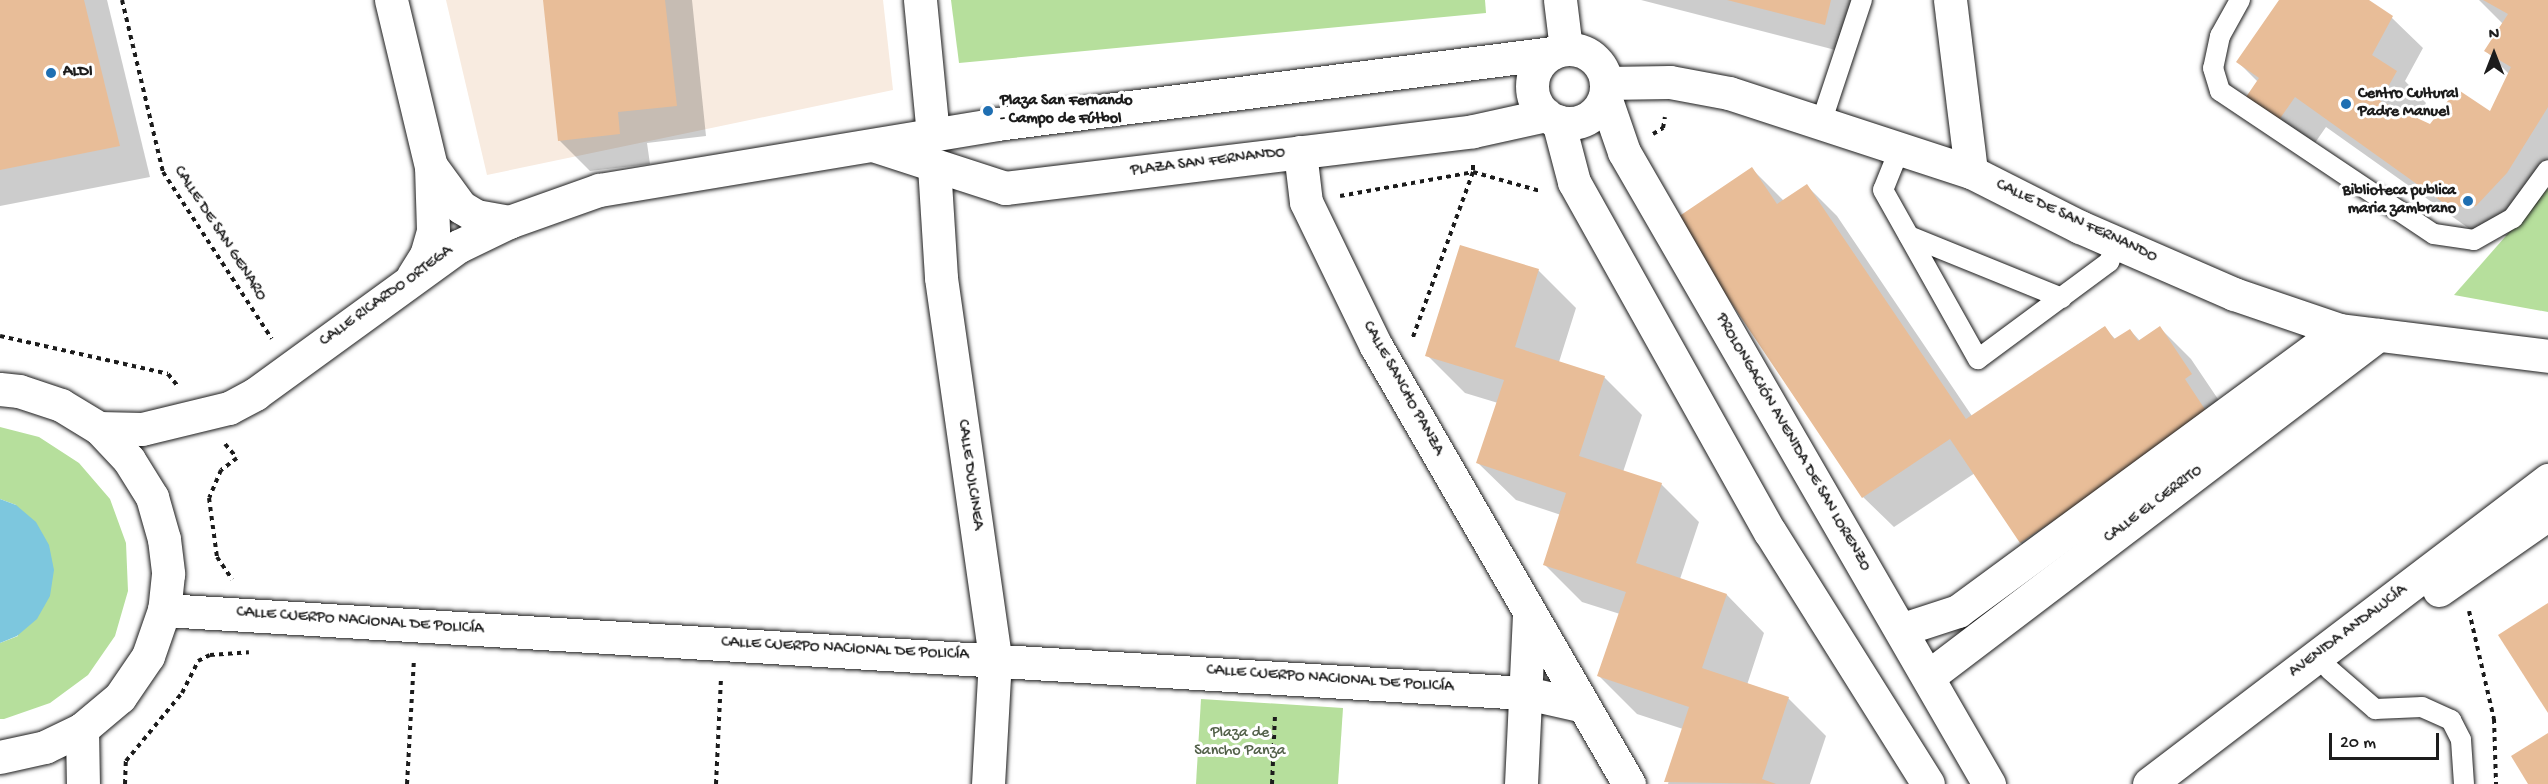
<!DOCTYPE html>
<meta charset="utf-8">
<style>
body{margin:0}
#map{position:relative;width:2548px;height:784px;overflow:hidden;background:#fff;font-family:"Gochi Hand",sans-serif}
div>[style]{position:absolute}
.built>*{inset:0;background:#f8ebe0}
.green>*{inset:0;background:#b6df9c}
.water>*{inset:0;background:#7dc7de}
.shadow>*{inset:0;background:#0003}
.building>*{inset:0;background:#e8bd98}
.path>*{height:4px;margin-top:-2px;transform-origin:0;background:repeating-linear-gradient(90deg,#1c1c1c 0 4.5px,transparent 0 9px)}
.roads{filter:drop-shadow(0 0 2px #1c1c1c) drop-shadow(0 0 2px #1c1c1c)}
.lane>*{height:20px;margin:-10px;padding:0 10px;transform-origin:10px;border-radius:10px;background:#fff}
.street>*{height:33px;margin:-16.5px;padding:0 16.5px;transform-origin:16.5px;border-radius:16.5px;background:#fff}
.secondary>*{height:33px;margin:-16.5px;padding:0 16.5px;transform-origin:16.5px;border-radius:16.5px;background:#fff}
.secondary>.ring{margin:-16.5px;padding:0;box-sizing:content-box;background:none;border:33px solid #fff;border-radius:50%}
.dots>*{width:16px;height:16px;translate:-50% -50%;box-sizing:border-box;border:3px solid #fff;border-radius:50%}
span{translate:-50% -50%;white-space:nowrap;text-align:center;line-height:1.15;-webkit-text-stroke:6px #fff;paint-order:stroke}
.poi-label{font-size:16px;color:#1c1c1c;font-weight:700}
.left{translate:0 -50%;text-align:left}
.right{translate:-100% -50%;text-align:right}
.street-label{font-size:16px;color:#1c1c1c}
.park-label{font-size:16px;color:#526049}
.north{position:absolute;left:2464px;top:24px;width:60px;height:60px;-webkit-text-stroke:4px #fff;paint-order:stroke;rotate:0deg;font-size:16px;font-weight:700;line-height:24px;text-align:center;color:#1c1c1c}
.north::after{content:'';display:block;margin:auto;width:21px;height:27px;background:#1c1c1c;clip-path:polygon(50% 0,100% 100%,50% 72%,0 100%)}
.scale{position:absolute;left:2329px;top:733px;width:110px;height:27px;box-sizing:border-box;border:3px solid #1c1c1c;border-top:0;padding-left:8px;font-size:18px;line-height:21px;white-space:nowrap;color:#1c1c1c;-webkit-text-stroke:4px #fff;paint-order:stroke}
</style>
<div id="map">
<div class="built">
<i style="clip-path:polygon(446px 0,883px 0,893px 90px,487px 175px)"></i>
</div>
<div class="green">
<i style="clip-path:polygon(951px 0,1485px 0,1486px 13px,959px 63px)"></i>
<i style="clip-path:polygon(2548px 188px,2548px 312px,2454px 295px)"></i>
<i style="clip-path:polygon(0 427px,39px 437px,79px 463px,110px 499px,126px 543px,128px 591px,115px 636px,88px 675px,50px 703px,4px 719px,0 719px,0 643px,18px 636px,16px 505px,0 499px)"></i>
<i style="clip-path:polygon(1201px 699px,1343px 708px,1338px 784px,1196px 784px)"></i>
</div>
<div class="water">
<i style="clip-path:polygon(0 499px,16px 505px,36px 522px,49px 545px,54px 570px,50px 596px,37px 619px,17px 636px,0 643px)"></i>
</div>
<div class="shadow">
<i style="clip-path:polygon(0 0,107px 0,150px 177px,0 206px)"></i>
<i style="clip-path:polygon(544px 0,692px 0,706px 136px,647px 143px,650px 164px,590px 171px,559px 140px)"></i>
<i style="clip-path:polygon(1641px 0,1868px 0,1855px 55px)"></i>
<i style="clip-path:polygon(2281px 0,2367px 0,2392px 18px,2423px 48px,2405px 81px,2426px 103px,2417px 120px,2430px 126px,2490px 113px,2509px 74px,2486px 51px,2503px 24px,2479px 0,2548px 0,2548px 186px,2537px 204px,2507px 236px,2481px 237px,2326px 127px,2310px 150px,2278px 127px,2258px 82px,2238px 62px)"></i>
<i style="clip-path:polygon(1752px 169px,1784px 201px,1807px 186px,1837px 216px,1972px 416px,2104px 327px,2116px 340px,2130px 330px,2140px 341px,2160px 328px,2191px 359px,2222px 405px,2052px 573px,2021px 543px,1975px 473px,1894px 527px,1863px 497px)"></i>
<i style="clip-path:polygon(1538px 270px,1576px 308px,1559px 362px,1604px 377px,1642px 415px,1623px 472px,1661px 484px,1699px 522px,1680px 579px,1727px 595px,1764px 633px,1747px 685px,1788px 698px,1826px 736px,1810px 784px,1668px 784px,1683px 729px,1637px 714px,1599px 676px,1620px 614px,1582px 602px,1544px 564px,1561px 515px,1516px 500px,1478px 463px,1498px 403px,1465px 393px,1427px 355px)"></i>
</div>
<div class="building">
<i style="clip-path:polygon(0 0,84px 0,120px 146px,0 170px)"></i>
<i style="clip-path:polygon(543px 0,665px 0,677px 106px,618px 112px,620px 134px,558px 141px)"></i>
<i style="clip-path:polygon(1727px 0,1831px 0,1825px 25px)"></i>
<i style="clip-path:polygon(2279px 0,2369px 0,2393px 16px,2372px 55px,2397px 71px,2380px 101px,2430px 124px,2457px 89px,2490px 111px,2511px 67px,2484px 51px,2508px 14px,2483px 0,2548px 0,2548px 107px,2507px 173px,2476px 206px,2449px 207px,2295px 97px,2279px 120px,2246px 97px,2259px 78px,2236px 62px)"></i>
<i style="clip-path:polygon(1752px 167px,1777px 204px,1807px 184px,1966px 419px,2105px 326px,2114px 339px,2130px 329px,2138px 341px,2160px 326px,2192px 374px,2185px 379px,2210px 417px,2020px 543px,1950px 439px,1862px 498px,1675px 219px)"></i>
<i style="clip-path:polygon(1460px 245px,1539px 269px,1515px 347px,1605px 376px,1579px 456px,1662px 483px,1636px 563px,1727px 594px,1702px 668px,1789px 697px,1762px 779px,1776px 784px,1664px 782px,1689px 707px,1597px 676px,1626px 592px,1543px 565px,1566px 493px,1476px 463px,1504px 380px,1425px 356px)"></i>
<i style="clip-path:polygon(2548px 603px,2548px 713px,2498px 635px)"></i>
<i style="clip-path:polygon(2548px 733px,2548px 784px,2528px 784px,2511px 756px)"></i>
</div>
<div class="path">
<i style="left:122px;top:0;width:177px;rotate:76.6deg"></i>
<i style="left:163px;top:172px;width:199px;rotate:56.9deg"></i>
<i style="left:1653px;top:134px;width:12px;rotate:-31deg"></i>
<i style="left:1663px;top:128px;width:11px;rotate:-80deg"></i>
<i style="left:1473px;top:165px;width:7px;rotate:90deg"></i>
<i style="left:1473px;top:172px;width:70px;rotate:15.8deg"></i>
<i style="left:1340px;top:196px;width:135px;rotate:-10.2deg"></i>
<i style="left:1473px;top:172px;width:179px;rotate:110deg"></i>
<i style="left:0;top:336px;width:172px;rotate:12.7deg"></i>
<i style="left:168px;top:374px;width:14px;rotate:51deg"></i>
<i style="left:225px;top:444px;width:18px;rotate:49deg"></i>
<i style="left:237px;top:458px;width:20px;rotate:143deg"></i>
<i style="left:221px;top:470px;width:30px;rotate:113deg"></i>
<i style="left:209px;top:498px;width:60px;rotate:82.3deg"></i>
<i style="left:217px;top:557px;width:27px;rotate:56deg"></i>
<i style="left:2469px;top:611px;width:111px;rotate:77deg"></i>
<i style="left:2494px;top:719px;width:65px;rotate:88.2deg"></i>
<i style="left:125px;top:784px;width:23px;rotate:-88deg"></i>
<i style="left:126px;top:761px;width:88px;rotate:-50.5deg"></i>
<i style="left:182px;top:693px;width:36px;rotate:-63deg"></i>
<i style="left:198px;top:661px;width:13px;rotate:-27deg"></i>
<i style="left:210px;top:655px;width:39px;rotate:-4deg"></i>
<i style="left:407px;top:784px;width:125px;rotate:-86.8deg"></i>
<i style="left:716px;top:784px;width:107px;rotate:-87.3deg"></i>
<i style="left:1272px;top:784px;width:70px;rotate:-87.5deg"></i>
</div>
<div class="roads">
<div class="lane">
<i style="left:2240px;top:0;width:41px;rotate:119.1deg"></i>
<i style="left:2220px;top:36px;width:33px;rotate:102deg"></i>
<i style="left:2213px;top:68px;width:24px;rotate:73deg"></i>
<i style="left:2220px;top:91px;width:257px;rotate:33.8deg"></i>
<i style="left:2434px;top:234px;width:40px;rotate:8.5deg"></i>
<i style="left:2474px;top:240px;width:45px;rotate:-29.4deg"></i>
<i style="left:2513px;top:218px;width:59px;rotate:-53.9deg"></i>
<i style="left:1821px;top:123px;width:130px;rotate:-71.6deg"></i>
<i style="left:1900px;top:148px;width:45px;rotate:112deg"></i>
<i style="left:1883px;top:190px;width:194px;rotate:60.7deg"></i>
<i style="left:1978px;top:359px;width:163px;rotate:-36.5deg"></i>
<i style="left:2109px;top:262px;width:21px;rotate:-67deg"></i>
<i style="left:1909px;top:236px;width:165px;rotate:22.1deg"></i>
<i style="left:2330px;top:670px;width:60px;rotate:40.9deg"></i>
<i style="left:2375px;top:709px;width:47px;rotate:-2.4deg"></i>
<i style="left:2422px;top:707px;width:32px;rotate:24deg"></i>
<i style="left:2451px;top:720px;width:22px;rotate:63deg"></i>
<i style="left:2461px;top:740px;width:44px;rotate:86.1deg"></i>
</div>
<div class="street">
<i style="left:920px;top:0;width:135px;rotate:84.5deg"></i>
<i style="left:1950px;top:0;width:173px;rotate:83deg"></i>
<i style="left:1300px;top:152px;width:50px;rotate:83.2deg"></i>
<i style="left:1306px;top:202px;width:160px;rotate:64.1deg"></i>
<i style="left:1376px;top:346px;width:506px;rotate:59.99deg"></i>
<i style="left:934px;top:166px;width:112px;rotate:86.4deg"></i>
<i style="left:941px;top:278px;width:385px;rotate:81.9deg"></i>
<i style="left:995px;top:659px;width:125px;rotate:93.2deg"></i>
<i style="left:164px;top:610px;width:1365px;rotate:3.49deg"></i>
<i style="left:1526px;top:693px;width:59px;rotate:12.6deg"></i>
<i style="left:1903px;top:629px;width:58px;rotate:-18.1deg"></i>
<i style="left:1958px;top:611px;width:474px;rotate:-36.3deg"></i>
<i style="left:1929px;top:676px;width:564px;rotate:-37.22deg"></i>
<i style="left:1521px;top:784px;width:167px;rotate:-87.3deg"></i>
</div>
<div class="secondary">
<i style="left:391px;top:0;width:171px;rotate:76.5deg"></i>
<i style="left:431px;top:166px;width:65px;rotate:88.2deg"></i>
<i style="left:433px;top:231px;width:25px;rotate:106deg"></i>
<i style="left:426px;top:255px;width:25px;rotate:122deg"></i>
<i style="left:1560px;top:0;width:49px;rotate:83deg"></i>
<i class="ring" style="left:1532px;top:49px;width:41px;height:41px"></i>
<i style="left:1606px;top:83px;width:64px;rotate:-0.9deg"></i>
<i style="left:1670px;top:82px;width:60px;rotate:10.6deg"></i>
<i style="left:1729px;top:93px;width:255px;rotate:18.1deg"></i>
<i style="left:1971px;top:172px;width:122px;rotate:26.8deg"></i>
<i style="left:2080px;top:227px;width:168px;rotate:23.5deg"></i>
<i style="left:2234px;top:294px;width:112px;rotate:18.8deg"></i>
<i style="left:2340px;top:330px;width:210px;rotate:7.1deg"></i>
<i style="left:1605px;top:97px;width:58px;rotate:70.9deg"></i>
<i style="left:1624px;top:152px;width:730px;rotate:59.99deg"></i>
<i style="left:1558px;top:121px;width:63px;rotate:75.3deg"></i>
<i style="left:1574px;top:182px;width:401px;rotate:60.8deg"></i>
<i style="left:1770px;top:532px;width:297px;rotate:57.9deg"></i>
<i style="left:876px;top:146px;width:136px;rotate:18deg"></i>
<i style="left:1005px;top:188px;width:471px;rotate:-6.9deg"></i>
<i style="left:1473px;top:131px;width:75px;rotate:-12.4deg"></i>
<i style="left:431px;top:166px;width:51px;rotate:53.8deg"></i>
<i style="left:461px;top:207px;width:17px;rotate:31deg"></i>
<i style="left:476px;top:216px;width:34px;rotate:10deg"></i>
<i style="left:0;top:389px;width:19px;rotate:6deg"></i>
<i style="left:19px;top:391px;width:44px;rotate:18.4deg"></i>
<i style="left:61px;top:405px;width:44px;rotate:31.2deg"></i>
<i style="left:99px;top:428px;width:44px;rotate:46.8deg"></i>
<i style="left:129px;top:460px;width:44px;rotate:58.1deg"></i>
<i style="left:152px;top:497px;width:44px;rotate:74.1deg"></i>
<i style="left:164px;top:539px;width:35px;rotate:83deg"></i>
<i style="left:168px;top:574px;width:36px;rotate:96deg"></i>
<i style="left:164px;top:610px;width:49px;rotate:109.2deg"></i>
<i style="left:148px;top:656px;width:50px;rotate:124.3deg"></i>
<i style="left:120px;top:697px;width:50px;rotate:139.9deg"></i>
<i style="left:82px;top:729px;width:41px;rotate:154.1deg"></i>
<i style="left:45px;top:747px;width:46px;rotate:167.5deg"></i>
<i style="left:99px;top:428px;width:43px;rotate:1.3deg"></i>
<i style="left:142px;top:429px;width:89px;rotate:-13.6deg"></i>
<i style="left:229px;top:408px;width:30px;rotate:-28deg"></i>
<i style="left:255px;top:394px;width:252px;rotate:-36deg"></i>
<i style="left:459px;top:246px;width:55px;rotate:-25.6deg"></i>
<i style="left:509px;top:222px;width:96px;rotate:-19.6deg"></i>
<i style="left:599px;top:190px;width:403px;rotate:-9.4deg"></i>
<i style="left:997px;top:124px;width:560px;rotate:-7.29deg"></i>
<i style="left:2439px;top:590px;width:133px;rotate:-34.9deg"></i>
<i style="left:82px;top:729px;width:55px;rotate:89deg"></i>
<i style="left:2149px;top:784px;width:502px;rotate:-37.3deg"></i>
</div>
</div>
<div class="dots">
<i style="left:51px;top:73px;background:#1f6fb2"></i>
<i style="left:2346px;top:104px;background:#1f6fb2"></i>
<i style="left:988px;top:111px;background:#1f6fb2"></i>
<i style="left:2468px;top:201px;background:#1f6fb2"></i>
</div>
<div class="poi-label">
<span class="left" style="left:63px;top:73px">ALDI</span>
<span class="left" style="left:2358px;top:104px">Centro Cultural<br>Padre Manuel</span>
<span class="left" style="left:1000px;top:111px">Plaza San Fernando<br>- Campo de Fútbol</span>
<span class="right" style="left:2456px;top:201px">Biblioteca publica<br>maria zambrano</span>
</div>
<div class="street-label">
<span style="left:1208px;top:163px;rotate:-7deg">PLAZA SAN FERNANDO</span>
<span style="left:2076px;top:222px;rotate:25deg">CALLE DE SAN FERNANDO</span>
<span style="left:219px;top:234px;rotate:57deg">CALLE DE SAN GENARO</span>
<span style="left:387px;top:297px;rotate:-36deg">CALLE RICARDO ORTEGA</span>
<span style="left:1402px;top:389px;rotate:61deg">CALLE SANCHO PANZA</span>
<span style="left:1792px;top:443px;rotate:60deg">PROLONGACIÓN AVENIDA DE SAN LORENZO</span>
<span style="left:969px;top:475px;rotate:82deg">CALLE DULCINEA</span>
<span style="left:2154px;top:505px;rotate:-37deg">CALLE EL CERRITO</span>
<span style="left:360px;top:622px;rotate:4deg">CALLE CUERPO NACIONAL DE POLICÍA</span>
<span style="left:2349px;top:632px;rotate:-37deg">AVENIDA ANDALUCÍA</span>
<span style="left:845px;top:650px;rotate:3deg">CALLE CUERPO NACIONAL DE POLICÍA</span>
<span style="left:1330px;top:680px;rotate:4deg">CALLE CUERPO NACIONAL DE POLICÍA</span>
</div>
<div class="park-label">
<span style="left:1240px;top:743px">Plaza de<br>Sancho Panza</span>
</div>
<div class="north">N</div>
<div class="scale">20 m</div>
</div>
